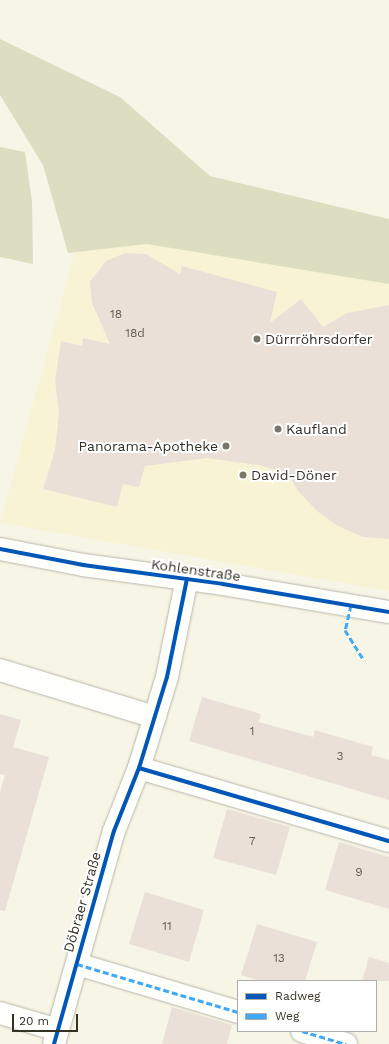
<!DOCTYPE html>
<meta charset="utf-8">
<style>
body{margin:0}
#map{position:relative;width:389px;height:1044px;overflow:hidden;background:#f7f5e6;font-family:"Work Sans",sans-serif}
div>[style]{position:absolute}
.built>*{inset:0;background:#f9f3d5}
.green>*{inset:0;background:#dddec1}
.building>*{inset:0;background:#eae0d8}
.roads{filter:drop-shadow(0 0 1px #b8b6aa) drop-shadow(0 0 1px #b8b6aa)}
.minor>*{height:22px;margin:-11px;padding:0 11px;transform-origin:11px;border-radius:11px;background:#fefefb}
.quiet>*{height:3px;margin-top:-1.5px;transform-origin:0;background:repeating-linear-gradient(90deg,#3fa9f5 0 6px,transparent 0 9px)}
.cycleway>*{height:4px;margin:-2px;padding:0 2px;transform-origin:2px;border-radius:2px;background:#0057b8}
.dots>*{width:11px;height:11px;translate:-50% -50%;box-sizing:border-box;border:2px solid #fff;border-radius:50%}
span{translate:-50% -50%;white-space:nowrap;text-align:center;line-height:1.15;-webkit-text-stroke:4px #fff;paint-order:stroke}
.number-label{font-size:12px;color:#625e53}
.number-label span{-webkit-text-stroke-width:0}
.poi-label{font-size:14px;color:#343225}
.left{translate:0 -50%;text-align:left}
.right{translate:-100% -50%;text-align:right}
.street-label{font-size:14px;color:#343225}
.legend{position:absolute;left:237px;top:980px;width:140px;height:52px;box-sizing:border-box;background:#fff;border:1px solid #aeada8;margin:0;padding:5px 7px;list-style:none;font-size:12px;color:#343225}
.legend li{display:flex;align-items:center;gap:8px;height:20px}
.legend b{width:20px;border:1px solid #aeada8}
.scale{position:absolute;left:12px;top:1014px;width:66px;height:18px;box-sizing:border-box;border:2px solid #343225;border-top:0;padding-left:5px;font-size:12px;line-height:14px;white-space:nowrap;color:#343225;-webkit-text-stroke:3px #fff;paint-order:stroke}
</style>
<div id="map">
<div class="built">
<i style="clip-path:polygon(83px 222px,389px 267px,389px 591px,0 523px)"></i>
</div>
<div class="green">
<i style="clip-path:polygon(0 39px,120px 97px,210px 176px,389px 219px,389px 284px,147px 244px,68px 253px,43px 165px,0 95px)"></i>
<i style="clip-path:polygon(0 147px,25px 152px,32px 201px,33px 264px,0 257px)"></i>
</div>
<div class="building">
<i style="clip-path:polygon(125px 253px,146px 254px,180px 274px,182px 266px,277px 292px,270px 323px,301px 299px,323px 327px,347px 313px,389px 305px,389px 539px,363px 537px,338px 526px,317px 511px,298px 491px,288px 473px,258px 465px,207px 458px,145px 466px,139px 487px,123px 484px,117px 507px,43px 489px,55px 450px,59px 414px,55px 380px,61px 341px,82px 346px,83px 338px,110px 344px,92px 303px,90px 282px,106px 261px)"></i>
<i style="clip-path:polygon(202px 697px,261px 714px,259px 722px,313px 737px,315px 730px,373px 747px,371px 755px,389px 760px,389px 800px,189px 741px)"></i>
<i style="clip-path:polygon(0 714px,21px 720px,13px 747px,49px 757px,5px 911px,0 910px,0 792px,6px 771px,5px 775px,0 774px)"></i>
<i style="clip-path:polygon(227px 809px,290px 827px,276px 875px,213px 858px)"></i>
<i style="clip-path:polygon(339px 842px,389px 857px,389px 909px,325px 890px)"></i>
<i style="clip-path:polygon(145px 892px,204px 910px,189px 962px,129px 944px)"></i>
<i style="clip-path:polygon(257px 924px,317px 942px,305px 981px,260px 981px,241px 975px)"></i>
<i style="clip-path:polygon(369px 957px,389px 963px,389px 981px,362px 981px)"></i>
<i style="clip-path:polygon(172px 1007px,232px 1025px,227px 1044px,162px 1044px)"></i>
</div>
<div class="roads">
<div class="minor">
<i style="left:0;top:549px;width:85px;rotate:10.9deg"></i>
<i style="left:83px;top:565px;width:141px;rotate:7.7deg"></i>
<i style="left:223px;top:584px;width:168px;rotate:9.6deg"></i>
<i style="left:0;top:670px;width:162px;rotate:16.9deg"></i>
<i style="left:139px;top:768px;width:260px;rotate:16.3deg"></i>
<i style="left:77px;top:964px;width:168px;rotate:16.6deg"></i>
<i style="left:0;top:1013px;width:60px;rotate:16.3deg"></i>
<i style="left:302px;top:1031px;width:46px;rotate:16.5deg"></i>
<i style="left:54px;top:1044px;width:221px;rotate:-74.3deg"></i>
<i style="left:114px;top:831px;width:68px;rotate:-68.4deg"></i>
<i style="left:139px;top:768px;width:95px;rotate:-72.9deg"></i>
<i style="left:167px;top:677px;width:100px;rotate:-78.5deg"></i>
</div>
</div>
<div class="quiet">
<i style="left:351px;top:605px;width:26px;rotate:103deg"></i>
<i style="left:345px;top:630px;width:36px;rotate:58deg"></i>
<i style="left:77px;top:964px;width:168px;rotate:16.6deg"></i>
<i style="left:302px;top:1031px;width:46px;rotate:16.5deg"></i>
</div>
<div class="cycleway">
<i style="left:0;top:549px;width:85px;rotate:10.9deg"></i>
<i style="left:83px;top:565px;width:141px;rotate:7.7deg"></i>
<i style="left:223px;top:584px;width:168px;rotate:9.6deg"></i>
<i style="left:139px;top:768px;width:260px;rotate:16.3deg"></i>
<i style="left:54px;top:1044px;width:221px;rotate:-74.3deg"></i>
<i style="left:114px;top:831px;width:68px;rotate:-68.4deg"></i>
<i style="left:139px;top:768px;width:95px;rotate:-72.9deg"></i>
<i style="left:167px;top:677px;width:100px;rotate:-78.5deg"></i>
</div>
<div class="dots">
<i style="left:257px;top:339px;background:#787669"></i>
<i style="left:278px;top:429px;background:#787669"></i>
<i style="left:226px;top:446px;background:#787669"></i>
<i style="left:243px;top:475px;background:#787669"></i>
</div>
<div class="number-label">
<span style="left:116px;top:315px">18</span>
<span style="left:135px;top:334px">18d</span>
<span style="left:252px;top:732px">1</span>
<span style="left:340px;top:757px">3</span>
<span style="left:252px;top:842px">7</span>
<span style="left:359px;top:873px">9</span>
<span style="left:167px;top:927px">11</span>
<span style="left:279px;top:959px">13</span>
</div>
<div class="poi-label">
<span class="left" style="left:265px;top:339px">Dürrröhrsdorfer</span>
<span class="left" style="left:286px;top:429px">Kaufland</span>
<span class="right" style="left:218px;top:446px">Panorama-Apotheke</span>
<span class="left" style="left:251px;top:475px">David-Döner</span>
</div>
<div class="street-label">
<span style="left:196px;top:570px;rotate:8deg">Kohlenstraße</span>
<span style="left:82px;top:902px;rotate:-74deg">Döbraer Straße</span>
</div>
<ul class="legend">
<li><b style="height:5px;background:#0057b8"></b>Radweg</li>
<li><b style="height:5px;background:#3fa9f5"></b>Weg</li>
</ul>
<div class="scale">20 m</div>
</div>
